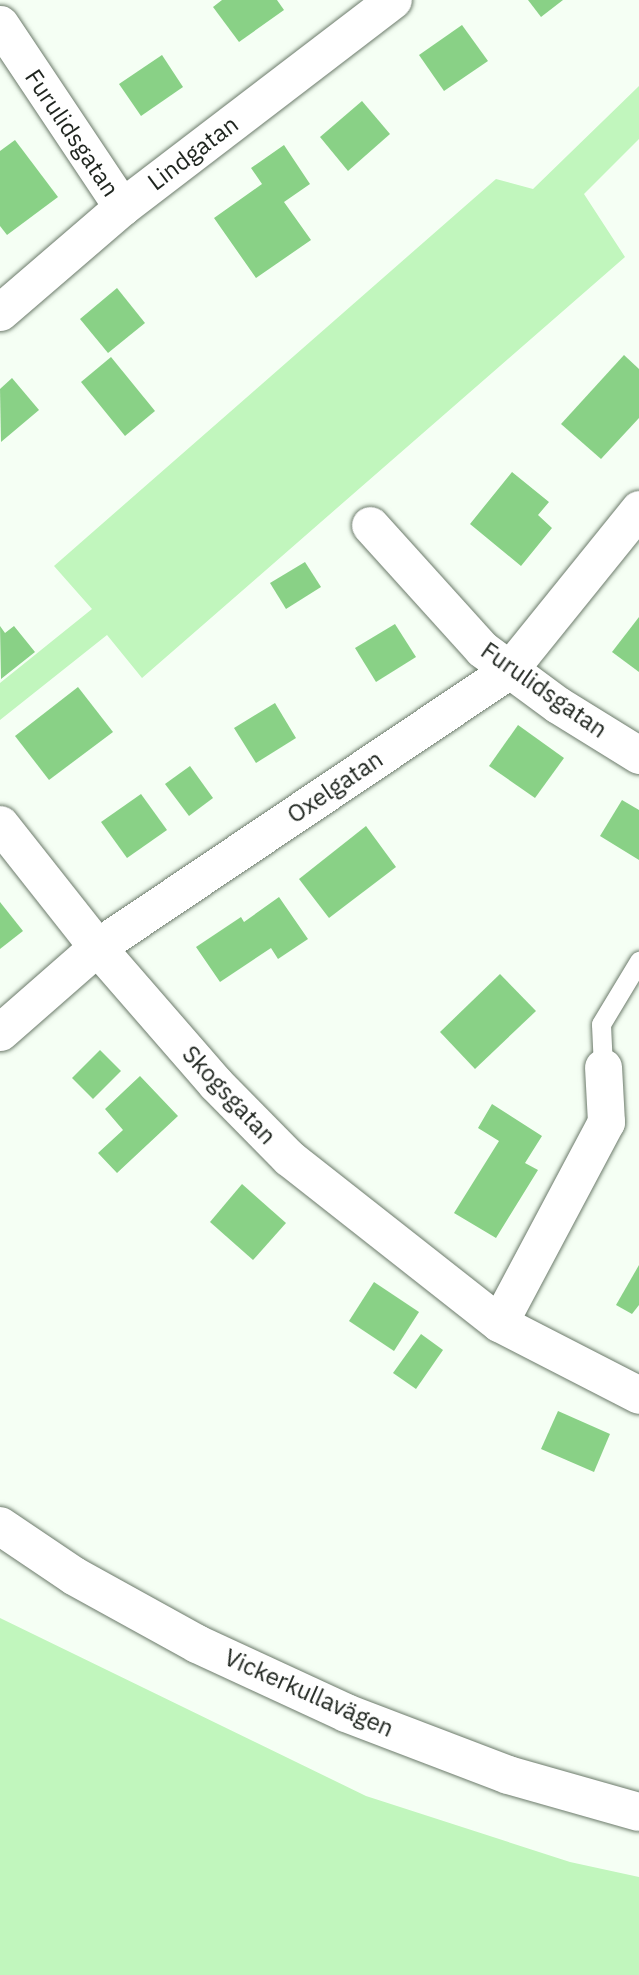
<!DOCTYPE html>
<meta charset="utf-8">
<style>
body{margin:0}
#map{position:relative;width:639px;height:1975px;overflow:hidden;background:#f5fff4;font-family:"IBM Plex Sans",sans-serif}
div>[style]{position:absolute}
.green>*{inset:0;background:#c1f6bd}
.building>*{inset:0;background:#89d186}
.roads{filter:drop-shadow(0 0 2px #6c7b6b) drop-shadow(0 0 2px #6c7b6b)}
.service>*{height:19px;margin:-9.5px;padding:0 9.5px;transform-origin:9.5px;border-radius:9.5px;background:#fff}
.minor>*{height:37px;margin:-18.5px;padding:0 18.5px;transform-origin:18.5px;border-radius:18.5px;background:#fff}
.secondary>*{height:38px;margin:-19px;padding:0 19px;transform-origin:19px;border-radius:19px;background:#fff}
span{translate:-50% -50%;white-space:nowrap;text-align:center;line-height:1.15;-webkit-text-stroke:7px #fff;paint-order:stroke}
.street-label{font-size:24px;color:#1f251f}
</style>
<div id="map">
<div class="green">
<i style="clip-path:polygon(639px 86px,639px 139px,584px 194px,625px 257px,142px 678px,107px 635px,0 720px,0 683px,92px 609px,54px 566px,496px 179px,533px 189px)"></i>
<i style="clip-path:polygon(0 1618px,366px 1796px,570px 1862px,639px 1877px,639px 1975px,0 1975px)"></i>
</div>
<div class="building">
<i style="clip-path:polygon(222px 0,277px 0,284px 10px,239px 42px,213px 7px)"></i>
<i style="clip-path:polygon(528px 0,563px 0,541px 17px)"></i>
<i style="clip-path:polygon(462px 25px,488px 61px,444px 91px,419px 55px)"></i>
<i style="clip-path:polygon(162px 55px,183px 87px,141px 116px,119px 84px)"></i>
<i style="clip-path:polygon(362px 101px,390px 134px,348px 171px,320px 137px)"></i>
<i style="clip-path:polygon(15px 140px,58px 197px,7px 235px,0 226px,0 151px)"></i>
<i style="clip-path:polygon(284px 145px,310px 184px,284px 202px,311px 240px,256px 278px,214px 218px,262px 184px,251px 168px)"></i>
<i style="clip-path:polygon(117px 288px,145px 323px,108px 353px,80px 319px)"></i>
<i style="clip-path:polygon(624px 355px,639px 369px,639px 418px,601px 459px,561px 424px)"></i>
<i style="clip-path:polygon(111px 357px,155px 411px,125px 436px,81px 382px)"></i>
<i style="clip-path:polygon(12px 378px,39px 410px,1px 442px,0 389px)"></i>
<i style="clip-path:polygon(512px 472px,549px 502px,538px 515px,552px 528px,521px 566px,470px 524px)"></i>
<i style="clip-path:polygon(305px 562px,321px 587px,286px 609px,270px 583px)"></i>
<i style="clip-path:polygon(639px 617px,639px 672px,612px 652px)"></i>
<i style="clip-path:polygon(395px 624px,416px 657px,376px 682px,355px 648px)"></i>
<i style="clip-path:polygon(0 626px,5px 633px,14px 626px,35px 652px,1px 679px)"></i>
<i style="clip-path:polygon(78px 687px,113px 732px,49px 780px,15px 736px)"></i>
<i style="clip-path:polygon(275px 703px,296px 738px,256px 763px,234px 728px)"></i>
<i style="clip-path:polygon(518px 725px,564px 758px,535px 798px,489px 766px)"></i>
<i style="clip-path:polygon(190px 766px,213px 798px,189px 816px,165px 784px)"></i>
<i style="clip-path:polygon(141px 794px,167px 830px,127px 858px,101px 822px)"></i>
<i style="clip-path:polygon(622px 800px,639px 810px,639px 860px,600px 836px)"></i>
<i style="clip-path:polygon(366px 826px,396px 867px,329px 918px,299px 879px)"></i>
<i style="clip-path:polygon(279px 897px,308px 939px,278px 959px,271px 948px,220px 982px,196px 947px,241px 917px,244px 922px)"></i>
<i style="clip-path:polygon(0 902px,23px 931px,0 949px)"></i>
<i style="clip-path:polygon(500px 974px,536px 1011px,475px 1069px,440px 1032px)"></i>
<i style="clip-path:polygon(100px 1050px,121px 1071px,93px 1099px,72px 1078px)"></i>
<i style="clip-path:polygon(140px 1076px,178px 1116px,117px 1173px,98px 1153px,123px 1130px,105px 1109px)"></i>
<i style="clip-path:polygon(492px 1104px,542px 1136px,525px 1163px,538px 1170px,496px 1238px,454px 1213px,499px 1141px,478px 1128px)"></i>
<i style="clip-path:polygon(242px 1184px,286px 1223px,253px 1260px,210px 1222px)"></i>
<i style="clip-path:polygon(639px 1265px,639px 1305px,632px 1314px,616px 1305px)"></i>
<i style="clip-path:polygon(374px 1282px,419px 1312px,394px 1351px,349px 1321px)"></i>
<i style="clip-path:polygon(421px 1334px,443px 1350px,416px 1389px,393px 1373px)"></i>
<i style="clip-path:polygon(558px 1411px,610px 1434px,594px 1472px,541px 1449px)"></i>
</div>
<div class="roads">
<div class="service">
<i style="left:603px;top:1067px;width:43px;rotate:-92.7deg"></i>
<i style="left:601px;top:1024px;width:74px;rotate:-58.9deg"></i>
</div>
<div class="minor">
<i style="left:0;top:24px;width:220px;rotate:56.3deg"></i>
<i style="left:0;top:312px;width:161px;rotate:-40.7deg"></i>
<i style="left:122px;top:207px;width:341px;rotate:-37.4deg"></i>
<i style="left:370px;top:525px;width:167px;rotate:47.9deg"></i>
<i style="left:482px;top:649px;width:94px;rotate:36.4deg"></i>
<i style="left:558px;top:705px;width:95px;rotate:31.7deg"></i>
<i style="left:0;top:824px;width:157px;rotate:51.7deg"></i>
<i style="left:97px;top:947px;width:181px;rotate:49deg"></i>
<i style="left:216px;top:1084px;width:104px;rotate:45.4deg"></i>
<i style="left:289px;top:1158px;width:267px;rotate:38.2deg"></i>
<i style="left:499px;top:1323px;width:157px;rotate:27.2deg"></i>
<i style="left:0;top:1032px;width:129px;rotate:-41.2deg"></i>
<i style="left:97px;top:947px;width:496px;rotate:-33.9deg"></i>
<i style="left:509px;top:670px;width:207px;rotate:-51.1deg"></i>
<i style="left:499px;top:1323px;width:228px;rotate:-62deg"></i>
<i style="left:606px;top:1122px;width:55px;rotate:-93.1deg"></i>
</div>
<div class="secondary">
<i style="left:0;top:1526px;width:89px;rotate:34deg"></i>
<i style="left:74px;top:1576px;width:141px;rotate:28.9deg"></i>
<i style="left:197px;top:1644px;width:164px;rotate:24.8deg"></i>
<i style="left:346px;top:1713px;width:173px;rotate:20.9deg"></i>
<i style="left:508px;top:1775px;width:136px;rotate:15.8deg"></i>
</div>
</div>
<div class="street-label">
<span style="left:72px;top:133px;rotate:56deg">Furulidsgatan</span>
<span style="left:193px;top:153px;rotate:-37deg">Lindgatan</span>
<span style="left:544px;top:690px;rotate:35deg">Furulidsgatan</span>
<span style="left:335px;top:787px;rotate:-34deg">Oxelgatan</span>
<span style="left:229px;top:1095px;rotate:47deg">Skogsgatan</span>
<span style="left:309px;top:1693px;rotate:24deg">Vickerkullavägen</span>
</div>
</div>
